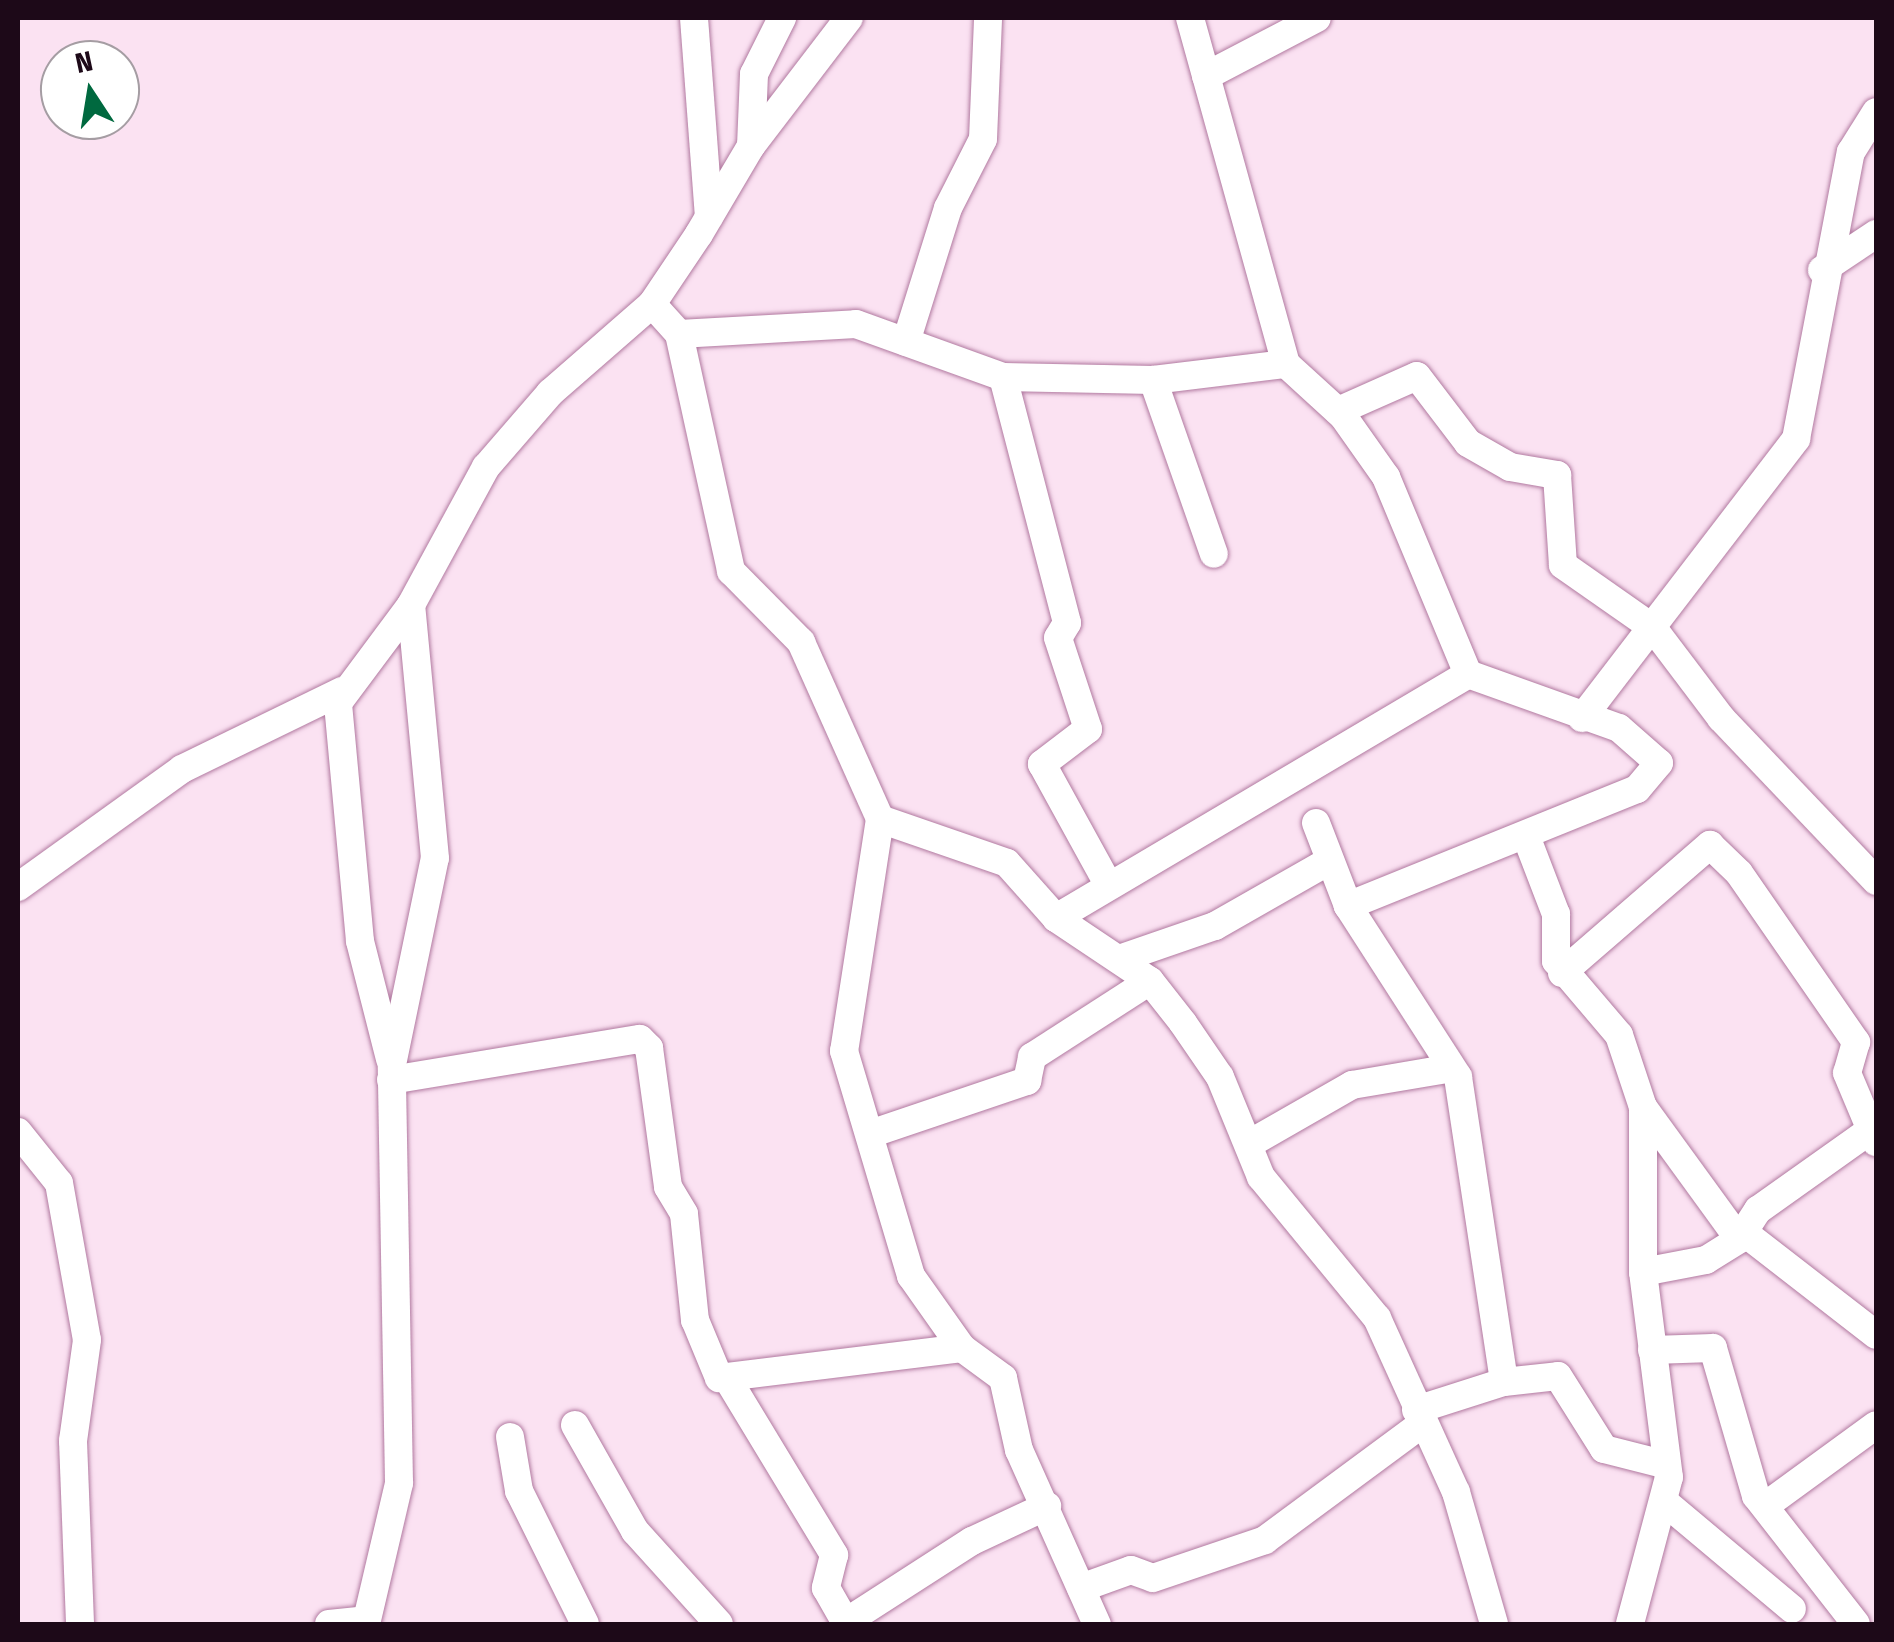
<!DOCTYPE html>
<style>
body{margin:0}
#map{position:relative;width:1894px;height:1642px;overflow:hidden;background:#fbe2f2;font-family:"Fira Sans Condensed",sans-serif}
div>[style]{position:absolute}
.roads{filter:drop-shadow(0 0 2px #b179a0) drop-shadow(0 0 2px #b179a0)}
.minor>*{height:28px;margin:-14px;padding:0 14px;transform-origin:14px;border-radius:14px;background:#fff}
span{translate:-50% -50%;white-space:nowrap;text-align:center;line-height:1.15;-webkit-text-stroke:10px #fff;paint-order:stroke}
.frame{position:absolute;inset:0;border:20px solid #1d0918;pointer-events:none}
.north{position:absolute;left:40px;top:40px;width:100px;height:100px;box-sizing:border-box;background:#fff;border:2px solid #a59da3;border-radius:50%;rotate:348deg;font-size:28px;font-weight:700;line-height:40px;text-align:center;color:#1d0918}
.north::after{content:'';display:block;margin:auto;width:35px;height:45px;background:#00693f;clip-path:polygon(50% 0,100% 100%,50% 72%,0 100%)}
</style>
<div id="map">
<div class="roads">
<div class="minor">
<i style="left:694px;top:18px;width:199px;rotate:85.7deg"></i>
<i style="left:1190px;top:18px;width:359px;rotate:74.5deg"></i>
<i style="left:1206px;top:76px;width:125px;rotate:-27.6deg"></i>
<i style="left:751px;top:146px;width:161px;rotate:-52.6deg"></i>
<i style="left:1822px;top:270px;width:65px;rotate:-33.7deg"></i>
<i style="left:652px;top:304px;width:40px;rotate:48deg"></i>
<i style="left:679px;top:334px;width:177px;rotate:-3.2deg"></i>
<i style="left:856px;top:324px;width:156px;rotate:19.8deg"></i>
<i style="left:1003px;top:377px;width:150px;rotate:1.1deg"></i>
<i style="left:1153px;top:380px;width:134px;rotate:-6.9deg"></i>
<i style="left:1286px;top:364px;width:77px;rotate:42.4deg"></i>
<i style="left:1343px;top:416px;width:75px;rotate:54.8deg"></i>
<i style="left:1386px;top:477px;width:213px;rotate:67.4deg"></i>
<i style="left:1468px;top:674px;width:160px;rotate:19.7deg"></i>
<i style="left:1619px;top:728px;width:53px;rotate:41.2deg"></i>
<i style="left:1659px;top:763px;width:34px;rotate:130deg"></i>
<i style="left:1637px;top:789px;width:312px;rotate:158deg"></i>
<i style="left:679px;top:334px;width:243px;rotate:77.6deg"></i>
<i style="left:731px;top:571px;width:100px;rotate:45.4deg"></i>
<i style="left:801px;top:642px;width:194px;rotate:65.9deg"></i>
<i style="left:880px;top:819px;width:134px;rotate:19.1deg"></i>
<i style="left:1007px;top:863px;width:74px;rotate:48.3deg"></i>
<i style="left:1056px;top:918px;width:113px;rotate:33.8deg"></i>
<i style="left:1150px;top:981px;width:53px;rotate:51.8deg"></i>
<i style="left:1183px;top:1023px;width:65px;rotate:55.6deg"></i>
<i style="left:1220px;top:1077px;width:108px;rotate:67.7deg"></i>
<i style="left:1261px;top:1177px;width:183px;rotate:50.6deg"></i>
<i style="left:1377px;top:1318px;width:191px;rotate:65.6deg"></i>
<i style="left:1456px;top:1492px;width:137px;rotate:73.9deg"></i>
<i style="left:906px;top:342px;width:140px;rotate:-72.6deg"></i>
<i style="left:948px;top:208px;width:77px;rotate:-63.1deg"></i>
<i style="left:983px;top:139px;width:121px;rotate:-87.6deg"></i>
<i style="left:1003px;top:377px;width:254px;rotate:75.4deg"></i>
<i style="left:1067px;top:623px;width:17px;rotate:121deg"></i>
<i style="left:1058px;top:638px;width:96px;rotate:71.8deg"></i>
<i style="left:1088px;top:729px;width:58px;rotate:142.7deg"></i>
<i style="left:1042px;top:764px;width:139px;rotate:61.2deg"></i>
<i style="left:1153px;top:380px;width:184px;rotate:70.7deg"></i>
<i style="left:1338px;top:411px;width:86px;rotate:-23.9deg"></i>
<i style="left:1417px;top:376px;width:84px;rotate:52.7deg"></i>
<i style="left:1468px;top:443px;width:48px;rotate:29.7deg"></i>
<i style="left:1510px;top:467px;width:48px;rotate:9.7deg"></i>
<i style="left:1557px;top:475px;width:90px;rotate:86.2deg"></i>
<i style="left:1563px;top:565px;width:110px;rotate:35deg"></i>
<i style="left:1653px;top:628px;width:113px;rotate:52.9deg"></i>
<i style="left:1721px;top:718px;width:225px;rotate:46.4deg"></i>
<i style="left:1582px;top:718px;width:352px;rotate:-52.5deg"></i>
<i style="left:1796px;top:439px;width:292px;rotate:-79.2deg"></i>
<i style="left:1851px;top:152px;width:47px;rotate:-58deg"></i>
<i style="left:880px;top:819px;width:235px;rotate:98.8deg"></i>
<i style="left:844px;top:1051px;width:235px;rotate:73.4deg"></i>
<i style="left:911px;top:1276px;width:88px;rotate:54.7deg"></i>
<i style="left:962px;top:1348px;width:51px;rotate:36.2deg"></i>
<i style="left:1003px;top:1378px;width:74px;rotate:77.5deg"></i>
<i style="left:1019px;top:1450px;width:191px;rotate:65.9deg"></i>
<i style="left:1316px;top:823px;width:89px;rotate:68.9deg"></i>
<i style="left:1348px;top:906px;width:203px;rotate:57.2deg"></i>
<i style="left:1458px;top:1077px;width:308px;rotate:81.4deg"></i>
<i style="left:1526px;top:836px;width:84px;rotate:69deg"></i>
<i style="left:1556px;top:914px;width:47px;rotate:90deg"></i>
<i style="left:1556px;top:961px;width:97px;rotate:49.6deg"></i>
<i style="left:1619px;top:1035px;width:76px;rotate:71.6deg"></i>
<i style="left:1643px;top:1107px;width:165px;rotate:90deg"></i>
<i style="left:1643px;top:1272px;width:207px;rotate:82.8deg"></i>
<i style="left:1669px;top:1477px;width:152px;rotate:104.9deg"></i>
<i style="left:18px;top:887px;width:202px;rotate:-35.7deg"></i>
<i style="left:182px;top:769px;width:178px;rotate:-26deg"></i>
<i style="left:1056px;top:918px;width:479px;rotate:-30.6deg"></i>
<i style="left:1122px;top:958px;width:98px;rotate:-19deg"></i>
<i style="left:1215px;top:926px;width:129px;rotate:-29.7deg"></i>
<i style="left:1562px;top:973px;width:196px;rotate:-40.9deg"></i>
<i style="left:1710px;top:845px;width:40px;rotate:44deg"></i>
<i style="left:1739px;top:873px;width:206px;rotate:55.3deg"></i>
<i style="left:1856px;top:1042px;width:32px;rotate:106deg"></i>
<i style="left:1847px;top:1073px;width:75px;rotate:67.2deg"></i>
<i style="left:390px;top:1059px;width:122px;rotate:-104.3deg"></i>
<i style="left:360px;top:941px;width:239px;rotate:-95.3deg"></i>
<i style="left:338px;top:703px;width:122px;rotate:-53.3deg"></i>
<i style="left:391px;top:1080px;width:252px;rotate:-9.4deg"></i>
<i style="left:640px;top:1039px;width:13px;rotate:45deg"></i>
<i style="left:649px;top:1048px;width:140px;rotate:82.2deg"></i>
<i style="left:668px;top:1187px;width:31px;rotate:59deg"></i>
<i style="left:684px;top:1214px;width:107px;rotate:84.1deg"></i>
<i style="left:695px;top:1320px;width:63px;rotate:67.5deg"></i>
<i style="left:719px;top:1378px;width:245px;rotate:-7deg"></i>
<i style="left:1643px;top:1107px;width:163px;rotate:54deg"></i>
<i style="left:18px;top:1132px;width:65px;rotate:51.2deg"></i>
<i style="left:59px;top:1183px;width:159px;rotate:79.9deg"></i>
<i style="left:87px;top:1340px;width:102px;rotate:97.9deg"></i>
<i style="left:73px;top:1441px;width:183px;rotate:87.8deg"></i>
<i style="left:873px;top:1133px;width:163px;rotate:-18.7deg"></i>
<i style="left:1027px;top:1081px;width:25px;rotate:-78deg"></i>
<i style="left:1032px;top:1057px;width:140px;rotate:-32.8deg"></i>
<i style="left:1249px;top:1144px;width:119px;rotate:-29.8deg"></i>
<i style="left:1352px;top:1085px;width:101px;rotate:-9.6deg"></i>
<i style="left:1746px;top:1234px;width:165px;rotate:37.8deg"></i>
<i style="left:1643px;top:1272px;width:64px;rotate:-10.8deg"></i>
<i style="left:1706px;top:1260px;width:39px;rotate:-32deg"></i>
<i style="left:1739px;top:1239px;width:35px;rotate:-57deg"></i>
<i style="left:1758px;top:1210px;width:131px;rotate:-35.4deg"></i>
<i style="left:1652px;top:1350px;width:61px;rotate:-1.9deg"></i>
<i style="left:1713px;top:1348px;width:154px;rotate:73.8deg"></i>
<i style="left:1756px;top:1496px;width:162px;rotate:52deg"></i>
<i style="left:727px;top:1378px;width:207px;rotate:58.8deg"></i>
<i style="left:834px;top:1555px;width:34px;rotate:104deg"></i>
<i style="left:826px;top:1588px;width:40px;rotate:60.3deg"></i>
<i style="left:1416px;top:1410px;width:92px;rotate:-17.7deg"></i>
<i style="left:1504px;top:1382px;width:54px;rotate:-6.3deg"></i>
<i style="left:1558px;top:1376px;width:86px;rotate:57.8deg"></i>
<i style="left:1604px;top:1449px;width:65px;rotate:14.3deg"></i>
<i style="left:575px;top:1425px;width:122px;rotate:60.5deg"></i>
<i style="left:635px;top:1531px;width:125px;rotate:47.9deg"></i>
<i style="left:510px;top:1437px;width:55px;rotate:80.5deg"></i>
<i style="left:519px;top:1491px;width:148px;rotate:63.6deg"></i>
<i style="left:1667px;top:1504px;width:163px;rotate:40deg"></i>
<i style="left:1765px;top:1506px;width:137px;rotate:-36.1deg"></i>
<i style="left:1081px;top:1588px;width:53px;rotate:-19.8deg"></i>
<i style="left:1131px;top:1570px;width:23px;rotate:20deg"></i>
<i style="left:1153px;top:1578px;width:118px;rotate:-18.7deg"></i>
<i style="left:1265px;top:1540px;width:197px;rotate:-36.5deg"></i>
<i style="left:329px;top:1624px;width:37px;rotate:-6deg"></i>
<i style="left:366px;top:1624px;width:145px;rotate:-76.8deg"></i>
<i style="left:399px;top:1483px;width:418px;rotate:-91deg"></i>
<i style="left:392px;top:1065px;width:211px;rotate:-78.3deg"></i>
<i style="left:435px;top:858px;width:254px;rotate:-95.4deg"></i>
<i style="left:411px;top:605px;width:157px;rotate:-61.5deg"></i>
<i style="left:486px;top:467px;width:98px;rotate:-49.1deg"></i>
<i style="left:550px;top:393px;width:135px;rotate:-41.1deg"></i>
<i style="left:652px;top:304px;width:84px;rotate:-56.1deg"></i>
<i style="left:699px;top:234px;width:102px;rotate:-59.4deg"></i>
<i style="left:751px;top:146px;width:72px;rotate:-87.6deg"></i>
<i style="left:754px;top:74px;width:63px;rotate:-63.4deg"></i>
<i style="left:843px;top:1624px;width:153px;rotate:-32.8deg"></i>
<i style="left:972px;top:1541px;width:83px;rotate:-25deg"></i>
</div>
</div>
<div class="frame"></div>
<div class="north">N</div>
</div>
